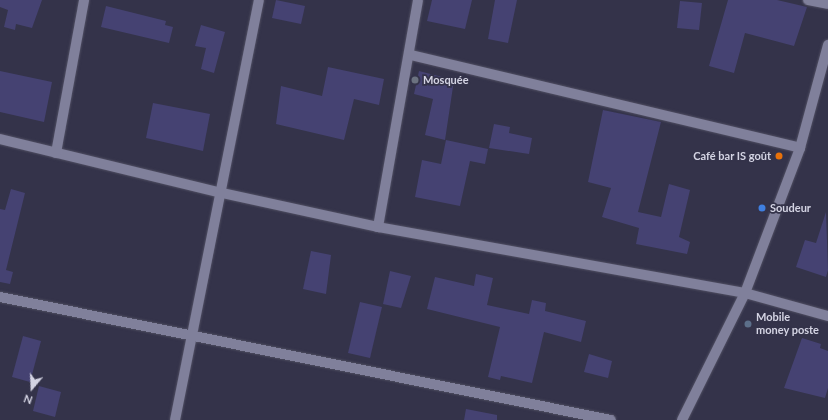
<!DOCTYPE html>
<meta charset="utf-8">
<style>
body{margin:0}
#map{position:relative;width:828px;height:420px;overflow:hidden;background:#34334a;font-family:Lato,sans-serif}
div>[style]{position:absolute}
.building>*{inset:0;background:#454272}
.roads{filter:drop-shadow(0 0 1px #504f62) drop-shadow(0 0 1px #504f62)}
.minor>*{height:10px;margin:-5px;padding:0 5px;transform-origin:5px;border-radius:5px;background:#80809b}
.dots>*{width:11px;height:11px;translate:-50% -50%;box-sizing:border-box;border:2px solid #34334a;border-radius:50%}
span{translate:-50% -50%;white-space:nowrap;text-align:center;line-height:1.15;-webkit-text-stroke:3.5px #34334a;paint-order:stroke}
.poi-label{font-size:11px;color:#d4d4e3;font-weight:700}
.left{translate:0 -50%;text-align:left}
.right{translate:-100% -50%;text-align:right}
.north{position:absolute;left:12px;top:368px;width:40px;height:40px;-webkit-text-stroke:3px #34334a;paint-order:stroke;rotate:199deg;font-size:11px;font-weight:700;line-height:16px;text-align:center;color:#d4d4e3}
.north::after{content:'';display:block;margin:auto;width:14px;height:18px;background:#d4d4e3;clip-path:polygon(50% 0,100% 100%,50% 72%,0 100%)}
</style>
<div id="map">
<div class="building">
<i style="clip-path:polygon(0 0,42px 0,32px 28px,16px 24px,15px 30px,4px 27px,8px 10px,0 7px)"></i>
<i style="clip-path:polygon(276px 0,305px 6px,301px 24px,272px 18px)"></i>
<i style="clip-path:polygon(432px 0,472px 0,465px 29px,427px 21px)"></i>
<i style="clip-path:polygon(495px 0,517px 0,508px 43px,488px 39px)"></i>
<i style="clip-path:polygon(728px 0,777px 0,807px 7px,794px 46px,745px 33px,734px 73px,709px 66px)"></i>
<i style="clip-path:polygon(680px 1px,702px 3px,699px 30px,677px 28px)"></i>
<i style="clip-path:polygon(106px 6px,166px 21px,165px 25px,173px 27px,169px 43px,101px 27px)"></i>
<i style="clip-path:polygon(201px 25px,225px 32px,214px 73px,201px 69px,206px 48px,195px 46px)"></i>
<i style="clip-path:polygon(328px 67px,384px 79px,379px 105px,354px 99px,344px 140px,276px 124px,281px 86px,322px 96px)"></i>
<i style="clip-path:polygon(0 71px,52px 82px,44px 122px,0 112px)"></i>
<i style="clip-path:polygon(419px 71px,454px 80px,445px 140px,425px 135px,433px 99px,414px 94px)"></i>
<i style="clip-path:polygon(153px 103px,210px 114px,203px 151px,146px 138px)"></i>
<i style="clip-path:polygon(603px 110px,661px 122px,638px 212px,661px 217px,669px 184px,690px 190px,679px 237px,690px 242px,687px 254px,636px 244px,639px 228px,602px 217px,611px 188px,588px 182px)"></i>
<i style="clip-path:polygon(494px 124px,510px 127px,509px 133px,532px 138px,529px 154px,489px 148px)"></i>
<i style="clip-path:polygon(446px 140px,488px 149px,485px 164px,470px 161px,460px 206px,415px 197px,422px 160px,441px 164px)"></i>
<i style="clip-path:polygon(11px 189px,25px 193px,6px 270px,13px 272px,10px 284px,0 282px,0 209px,5px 210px)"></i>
<i style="clip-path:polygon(826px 212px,828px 270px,826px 277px,796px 267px,805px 240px,816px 243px)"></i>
<i style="clip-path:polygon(311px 251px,331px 255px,326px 294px,303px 289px)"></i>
<i style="clip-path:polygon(390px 271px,411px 276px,401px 308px,383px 304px)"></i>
<i style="clip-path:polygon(476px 274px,493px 278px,487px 305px,529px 314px,532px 300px,546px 303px,545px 311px,586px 321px,581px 342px,544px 332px,532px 383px,501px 376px,500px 380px,488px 377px,500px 327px,427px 309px,435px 277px,474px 286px)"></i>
<i style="clip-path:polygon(360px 302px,382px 307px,370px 358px,348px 353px)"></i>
<i style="clip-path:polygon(23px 336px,41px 341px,30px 382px,12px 377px)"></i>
<i style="clip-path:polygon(802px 338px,821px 344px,820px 348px,828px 351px,828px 388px,825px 398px,784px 388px)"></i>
<i style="clip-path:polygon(589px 354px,612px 361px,608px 378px,584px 372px)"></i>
<i style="clip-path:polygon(39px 386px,61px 392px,55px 417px,33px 411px)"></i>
<i style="clip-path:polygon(466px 409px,497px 415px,497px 420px,464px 420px)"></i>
</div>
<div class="roads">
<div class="minor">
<i style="left:808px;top:0;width:20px;rotate:11deg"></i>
<i style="left:411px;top:55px;width:400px;rotate:13.4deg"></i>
<i style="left:0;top:139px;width:228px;rotate:13.7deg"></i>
<i style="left:222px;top:193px;width:160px;rotate:12.3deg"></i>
<i style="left:378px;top:227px;width:373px;rotate:10.2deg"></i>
<i style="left:745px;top:293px;width:86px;rotate:15.5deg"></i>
<i style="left:56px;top:153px;width:156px;rotate:-79.6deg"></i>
<i style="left:378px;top:227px;width:230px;rotate:-80deg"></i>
<i style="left:0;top:297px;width:623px;rotate:11.38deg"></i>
<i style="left:175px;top:420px;width:428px;rotate:-78.7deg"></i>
<i style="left:682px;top:420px;width:142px;rotate:-63.6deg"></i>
<i style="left:745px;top:293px;width:155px;rotate:-69.2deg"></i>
<i style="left:800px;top:148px;width:107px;rotate:-74.8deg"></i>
</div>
</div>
<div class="dots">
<i style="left:415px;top:80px;background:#6b7280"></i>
<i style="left:779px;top:156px;background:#e8710a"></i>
<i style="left:762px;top:208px;background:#3f7fe0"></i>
<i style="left:748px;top:324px;background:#5c6f8a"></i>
</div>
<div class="poi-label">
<span class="left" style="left:423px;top:80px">Mosquée</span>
<span class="right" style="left:771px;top:156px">Café bar IS goût</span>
<span class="left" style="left:770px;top:208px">Soudeur</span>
<span class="left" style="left:756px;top:324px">Mobile<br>money poste</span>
</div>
<div class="north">N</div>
</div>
